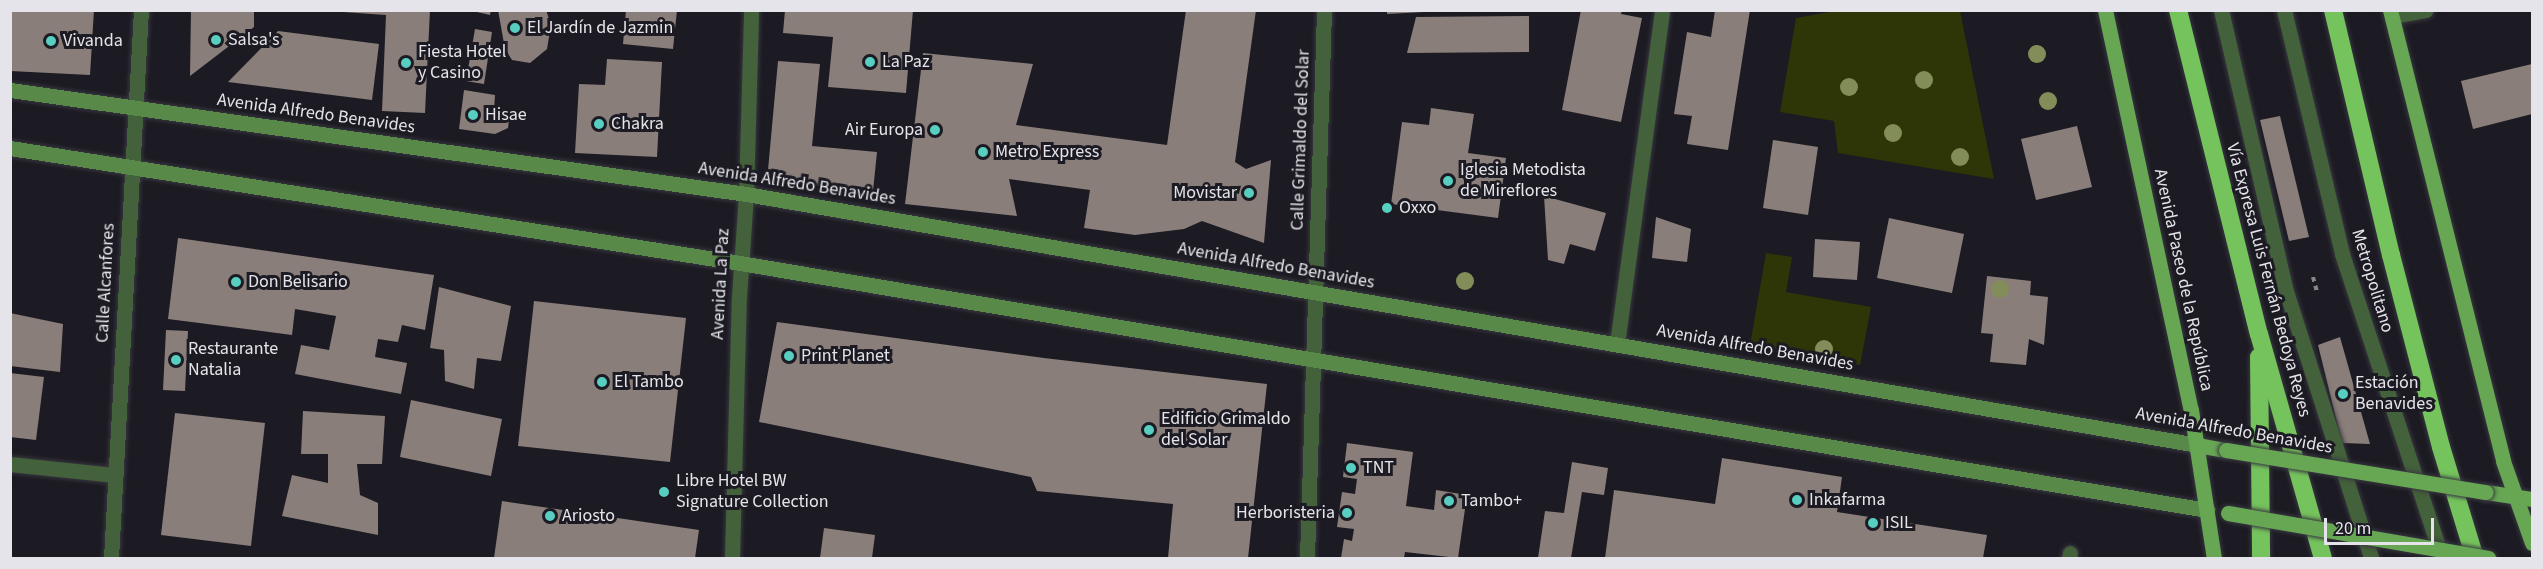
<!DOCTYPE html>
<meta charset="utf-8">
<style>
body{margin:0}
#map{position:relative;width:2543px;height:569px;overflow:hidden;background:#1c1b23;font-family:"Source Sans 3",sans-serif}
div>[style]{position:absolute}
.green>*{inset:0;background:#2e3506}
.building>*{inset:0;background:#8a7e7a}
.path>*{height:4px;margin-top:-2px;transform-origin:0;background:repeating-linear-gradient(90deg,#87868d 0 4.5px,transparent 0 9px)}
.roads{filter:drop-shadow(0 0 2px #38373f) drop-shadow(0 0 2px #38373f)}
.lane>*{height:15px;margin:-7.5px;padding:0 7.5px;transform-origin:7.5px;border-radius:7.5px;background:#43613a}
.street>*{height:15px;margin:-7.5px;padding:0 7.5px;transform-origin:7.5px;border-radius:7.5px;background:#43613a}
.secondary>*{height:15px;margin:-7.5px;padding:0 7.5px;transform-origin:7.5px;border-radius:7.5px;background:#588949}
.primary>*{height:15px;margin:-7.5px;padding:0 7.5px;transform-origin:7.5px;border-radius:7.5px;background:#67a754}
.highway>*{height:18px;margin:-9px;padding:0 9px;transform-origin:9px;border-radius:9px;background:#75c35d}
.bridges{filter:drop-shadow(0 0 2px #38373f) drop-shadow(0 0 2px #38373f)}
.primary-bridge>*{height:15px;margin:-7.5px;padding:0 7.5px;transform-origin:7.5px;border-radius:7.5px;background:#67a754}
.trees>*{width:18px;height:18px;margin:-9px;border-radius:50%;background:#838d59}
.dots>*{width:16px;height:16px;translate:-50% -50%;box-sizing:border-box;border:3px solid #1c1b23;border-radius:50%}
span{translate:-50% -50%;white-space:nowrap;text-align:center;line-height:1.15;-webkit-text-stroke:6px #1c1b23;paint-order:stroke}
.poi-label{font-size:18px;color:#e5e4ea}
.left{translate:0 -50%;text-align:left}
.right{translate:-100% -50%;text-align:right}
.street-label{font-size:18px;color:#e5e4ea}
.frame{position:absolute;inset:0;border:12px solid #e5e4ea;pointer-events:none}
.scale{position:absolute;left:2324px;top:518px;width:110px;height:27px;box-sizing:border-box;border:3px solid #e5e4ea;border-top:0;padding-left:8px;font-size:18px;line-height:21px;white-space:nowrap;color:#e5e4ea;-webkit-text-stroke:4px #1c1b23;paint-order:stroke}
</style>
<div id="map">
<div class="green">
<i style="clip-path:polygon(1835px 11px,1960px 11px,1994px 179px,1838px 153px,1834px 121px,1780px 112px,1796px 18px)"></i>
<i style="clip-path:polygon(1766px 253px,1792px 257px,1786px 292px,1871px 307px,1860px 365px,1750px 345px)"></i>
</div>
<div class="building">
<i style="clip-path:polygon(10px 10px,94px 10px,90px 75px,10px 71px)"></i>
<i style="clip-path:polygon(191px 10px,254px 10px,254px 27px,190px 76px)"></i>
<i style="clip-path:polygon(315px 10px,430px 10px,425px 113px,382px 111px,386px 15px)"></i>
<i style="clip-path:polygon(468px 10px,491px 10px,490px 15px)"></i>
<i style="clip-path:polygon(498px 10px,546px 10px,551px 25px,547px 49px,530px 63px,512px 60px,505px 49px)"></i>
<i style="clip-path:polygon(626px 10px,677px 10px,673px 49px,623px 44px)"></i>
<i style="clip-path:polygon(785px 10px,913px 10px,906px 93px,828px 87px,833px 37px,783px 33px)"></i>
<i style="clip-path:polygon(1186px 10px,1256px 10px,1235px 162px,1246px 169px,1271px 160px,1264px 243px,1202px 221px,1184px 229px,1135px 235px,1084px 228px,1090px 190px,1009px 179px,1017px 216px,905px 204px,923px 53px,1033px 64px,1016px 125px,1167px 145px)"></i>
<i style="clip-path:polygon(1387px 10px,1424px 10px,1424px 12px,1387px 14px)"></i>
<i style="clip-path:polygon(1581px 10px,1622px 10px,1621px 14px,1642px 18px,1621px 122px,1562px 110px)"></i>
<i style="clip-path:polygon(1715px 10px,1750px 10px,1728px 150px,1687px 144px,1692px 116px,1674px 114px,1687px 32px,1711px 37px)"></i>
<i style="clip-path:polygon(1529px 16px,1529px 52px,1407px 53px,1416px 17px)"></i>
<i style="clip-path:polygon(475px 29px,492px 32px,484px 84px,466px 81px)"></i>
<i style="clip-path:polygon(278px 31px,379px 44px,372px 100px,228px 82px)"></i>
<i style="clip-path:polygon(607px 59px,662px 62px,657px 157px,575px 153px,579px 84px,605px 85px)"></i>
<i style="clip-path:polygon(778px 61px,820px 64px,812px 146px,877px 152px,873px 191px,767px 181px)"></i>
<i style="clip-path:polygon(2532px 64px,2532px 114px,2473px 129px,2461px 81px)"></i>
<i style="clip-path:polygon(464px 90px,495px 95px,494px 110px,510px 112px,508px 128px,495px 134px,459px 129px)"></i>
<i style="clip-path:polygon(1431px 108px,1474px 114px,1468px 153px,1506px 158px,1498px 218px,1391px 204px,1402px 122px,1429px 125px)"></i>
<i style="clip-path:polygon(2280px 116px,2309px 237px,2289px 241px,2260px 120px)"></i>
<i style="clip-path:polygon(2077px 126px,2092px 187px,2036px 200px,2021px 139px)"></i>
<i style="clip-path:polygon(1773px 140px,1818px 147px,1808px 215px,1763px 208px)"></i>
<i style="clip-path:polygon(1544px 196px,1606px 213px,1595px 251px,1570px 244px,1564px 264px,1548px 260px)"></i>
<i style="clip-path:polygon(1656px 217px,1691px 229px,1687px 262px,1652px 258px)"></i>
<i style="clip-path:polygon(1889px 218px,1964px 234px,1952px 293px,1877px 278px)"></i>
<i style="clip-path:polygon(178px 238px,434px 275px,425px 330px,402px 325px,398px 342px,378px 339px,375px 357px,407px 363px,401px 394px,295px 374px,301px 345px,329px 350px,336px 316px,295px 309px,292px 335px,168px 319px)"></i>
<i style="clip-path:polygon(1815px 239px,1860px 242px,1857px 280px,1813px 277px)"></i>
<i style="clip-path:polygon(1987px 276px,2031px 281px,2030px 295px,2048px 297px,2044px 345px,2029px 339px,2026px 365px,1990px 362px,1993px 334px,1981px 333px)"></i>
<i style="clip-path:polygon(439px 287px,511px 306px,501px 361px,477px 358px,474px 389px,445px 381px,444px 350px,430px 348px)"></i>
<i style="clip-path:polygon(534px 301px,686px 318px,670px 462px,518px 446px)"></i>
<i style="clip-path:polygon(10px 313px,63px 324px,60px 372px,10px 366px)"></i>
<i style="clip-path:polygon(777px 322px,1044px 358px,1267px 384px,1248px 558px,1168px 558px,1173px 504px,1037px 491px,1031px 477px,759px 422px)"></i>
<i style="clip-path:polygon(166px 330px,188px 331px,185px 391px,163px 390px)"></i>
<i style="clip-path:polygon(2340px 337px,2370px 444px,2342px 443px,2318px 345px)"></i>
<i style="clip-path:polygon(10px 373px,44px 377px,36px 440px,10px 437px)"></i>
<i style="clip-path:polygon(411px 400px,502px 419px,491px 476px,400px 457px)"></i>
<i style="clip-path:polygon(303px 411px,385px 416px,382px 464px,357px 464px,360px 495px,378px 503px,378px 535px,282px 516px,292px 475px,328px 483px,328px 454px,301px 454px)"></i>
<i style="clip-path:polygon(175px 413px,265px 423px,251px 546px,161px 535px)"></i>
<i style="clip-path:polygon(1347px 443px,1413px 452px,1406px 506px,1434px 510px,1436px 490px,1467px 495px,1458px 558px,1405px 552px,1404px 558px,1341px 558px,1344px 539px,1352px 541px,1354px 529px,1337px 527px,1342px 492px,1355px 494px,1357px 479px,1343px 477px)"></i>
<i style="clip-path:polygon(1722px 458px,1842px 477px,1837px 512px,1987px 535px,1983px 558px,1605px 558px,1614px 490px,1715px 504px)"></i>
<i style="clip-path:polygon(1572px 462px,1608px 468px,1604px 495px,1582px 492px,1571px 558px,1538px 558px,1545px 511px,1564px 513px)"></i>
<i style="clip-path:polygon(502px 501px,699px 530px,695px 558px,494px 558px)"></i>
<i style="clip-path:polygon(824px 528px,875px 535px,872px 558px,820px 558px)"></i>
</div>
<div class="path">
<i style="left:2313px;top:277px;width:16px;rotate:75deg"></i>
</div>
<div class="roads">
<div class="lane">
<i style="left:2221px;top:10px;width:288px;rotate:77deg"></i>
<i style="left:2286px;top:291px;width:280px;rotate:72.3deg"></i>
<i style="left:2284px;top:10px;width:251px;rotate:76.6deg"></i>
<i style="left:2342px;top:254px;width:320px;rotate:71.8deg"></i>
<i style="left:1617px;top:344px;width:337px;rotate:-82.3deg"></i>
<i style="left:10px;top:464px;width:106px;rotate:6deg"></i>
<i style="left:2069px;top:558px;width:5px;rotate:-79deg"></i>
</div>
<div class="street">
<i style="left:2392px;top:16px;width:34px;rotate:-10deg"></i>
<i style="left:111px;top:558px;width:549px;rotate:-86.87deg"></i>
<i style="left:732px;top:558px;width:261px;rotate:-88.5deg"></i>
<i style="left:739px;top:297px;width:103px;rotate:-86.1deg"></i>
<i style="left:746px;top:194px;width:184px;rotate:-88.4deg"></i>
<i style="left:1307px;top:558px;width:548px;rotate:-88.22deg"></i>
</div>
<div class="secondary">
<i style="left:10px;top:90px;width:743px;rotate:8.04deg"></i>
<i style="left:746px;top:194px;width:1473px;rotate:9.81deg"></i>
<i style="left:10px;top:148px;width:739px;rotate:8.95deg"></i>
<i style="left:740px;top:263px;width:1488px;rotate:9.56deg"></i>
</div>
<div class="primary">
<i style="left:2105px;top:10px;width:409px;rotate:77.9deg"></i>
<i style="left:2191px;top:410px;width:150px;rotate:81.2deg"></i>
<i style="left:2390px;top:10px;width:465px;rotate:75.9deg"></i>
<i style="left:2503px;top:461px;width:87px;rotate:70.5deg"></i>
<i style="left:2197px;top:445px;width:29px;rotate:10deg"></i>
<i style="left:2486px;top:492px;width:47px;rotate:8.7deg"></i>
</div>
<div class="highway">
<i style="left:2178px;top:10px;width:334px;rotate:76deg"></i>
<i style="left:2259px;top:334px;width:233px;rotate:74.1deg"></i>
<i style="left:2333px;top:10px;width:252px;rotate:76.7deg"></i>
<i style="left:2391px;top:255px;width:198px;rotate:75.4deg"></i>
<i style="left:2441px;top:447px;width:116px;rotate:73deg"></i>
<i style="left:2259px;top:357px;width:201px;rotate:89.4deg"></i>
</div>
</div>
<div class="bridges">
<div class="primary-bridge">
<i style="left:2226px;top:450px;width:263px;rotate:9.2deg"></i>
<i style="left:2228px;top:513px;width:264px;rotate:9.8deg"></i>
</div>
</div>
<div class="trees">
<i style="left:2037px;top:54px"></i>
<i style="left:1924px;top:80px"></i>
<i style="left:1849px;top:87px"></i>
<i style="left:2048px;top:101px"></i>
<i style="left:1893px;top:133px"></i>
<i style="left:1960px;top:157px"></i>
<i style="left:1465px;top:281px"></i>
<i style="left:2000px;top:289px"></i>
<i style="left:1824px;top:349px"></i>
</div>
<div class="dots">
<i style="left:515px;top:28px;background:#58cec0"></i>
<i style="left:216px;top:40px;background:#58cec0"></i>
<i style="left:51px;top:41px;background:#58cec0"></i>
<i style="left:870px;top:62px;background:#58cec0"></i>
<i style="left:406px;top:63px;background:#58cec0"></i>
<i style="left:473px;top:115px;background:#58cec0"></i>
<i style="left:599px;top:124px;background:#58cec0"></i>
<i style="left:935px;top:130px;background:#58cec0"></i>
<i style="left:983px;top:152px;background:#58cec0"></i>
<i style="left:1448px;top:181px;background:#58cec0"></i>
<i style="left:1249px;top:193px;background:#58cec0"></i>
<i style="left:1387px;top:208px;background:#58cec0"></i>
<i style="left:236px;top:282px;background:#58cec0"></i>
<i style="left:789px;top:356px;background:#58cec0"></i>
<i style="left:176px;top:360px;background:#58cec0"></i>
<i style="left:602px;top:382px;background:#58cec0"></i>
<i style="left:2343px;top:394px;background:#58cec0"></i>
<i style="left:1149px;top:430px;background:#58cec0"></i>
<i style="left:1351px;top:468px;background:#58cec0"></i>
<i style="left:664px;top:492px;background:#58cec0"></i>
<i style="left:1797px;top:500px;background:#58cec0"></i>
<i style="left:1449px;top:501px;background:#58cec0"></i>
<i style="left:1347px;top:513px;background:#58cec0"></i>
<i style="left:550px;top:516px;background:#58cec0"></i>
<i style="left:1873px;top:523px;background:#58cec0"></i>
</div>
<div class="poi-label">
<span class="left" style="left:527px;top:28px">El Jardín de Jazmin</span>
<span class="left" style="left:228px;top:40px">Salsa's</span>
<span class="left" style="left:63px;top:41px">Vivanda</span>
<span class="left" style="left:418px;top:63px">Fiesta Hotel<br>y Casino</span>
<span class="left" style="left:882px;top:62px">La Paz</span>
<span class="left" style="left:485px;top:115px">Hisae</span>
<span class="left" style="left:611px;top:124px">Chakra</span>
<span class="right" style="left:923px;top:130px">Air Europa</span>
<span class="left" style="left:995px;top:152px">Metro Express</span>
<span class="left" style="left:1460px;top:181px">Iglesia Metodista<br>de Mireflores</span>
<span class="right" style="left:1237px;top:193px">Movistar</span>
<span class="left" style="left:1399px;top:208px">Oxxo</span>
<span class="left" style="left:248px;top:282px">Don Belisario</span>
<span class="left" style="left:188px;top:360px">Restaurante<br>Natalia</span>
<span class="left" style="left:801px;top:356px">Print Planet</span>
<span class="left" style="left:614px;top:382px">El Tambo</span>
<span class="left" style="left:2355px;top:394px">Estación<br>Benavides</span>
<span class="left" style="left:1161px;top:430px">Edificio Grimaldo<br>del Solar</span>
<span class="left" style="left:1363px;top:468px">TNT</span>
<span class="left" style="left:676px;top:492px">Libre Hotel BW<br>Signature Collection</span>
<span class="left" style="left:1809px;top:500px">Inkafarma</span>
<span class="left" style="left:1461px;top:501px">Tambo+</span>
<span class="right" style="left:1335px;top:513px">Herboristeria</span>
<span class="left" style="left:562px;top:516px">Ariosto</span>
<span class="left" style="left:1885px;top:523px">ISIL</span>
</div>
<div class="street-label">
<span style="left:316px;top:114px;rotate:8deg">Avenida Alfredo Benavides</span>
<span style="left:1301px;top:140px;rotate:-88deg">Calle Grimaldo del Solar</span>
<span style="left:797px;top:184px;rotate:9deg">Avenida Alfredo Benavides</span>
<span style="left:1276px;top:266px;rotate:10deg">Avenida Alfredo Benavides</span>
<span style="left:2183px;top:280px;rotate:78deg">Avenida Paseo de la República</span>
<span style="left:2268px;top:280px;rotate:75deg">Vía Expresa Luis Fernán Bedoya Reyes</span>
<span style="left:2372px;top:281px;rotate:73deg">Metropolitano</span>
<span style="left:106px;top:283px;rotate:-87deg">Calle Alcanfores</span>
<span style="left:721px;top:284px;rotate:-87deg">Avenida La Paz</span>
<span style="left:1755px;top:348px;rotate:10deg">Avenida Alfredo Benavides</span>
<span style="left:2234px;top:431px;rotate:10deg">Avenida Alfredo Benavides</span>
</div>
<div class="frame"></div>
<div class="scale">20 m</div>
</div>
